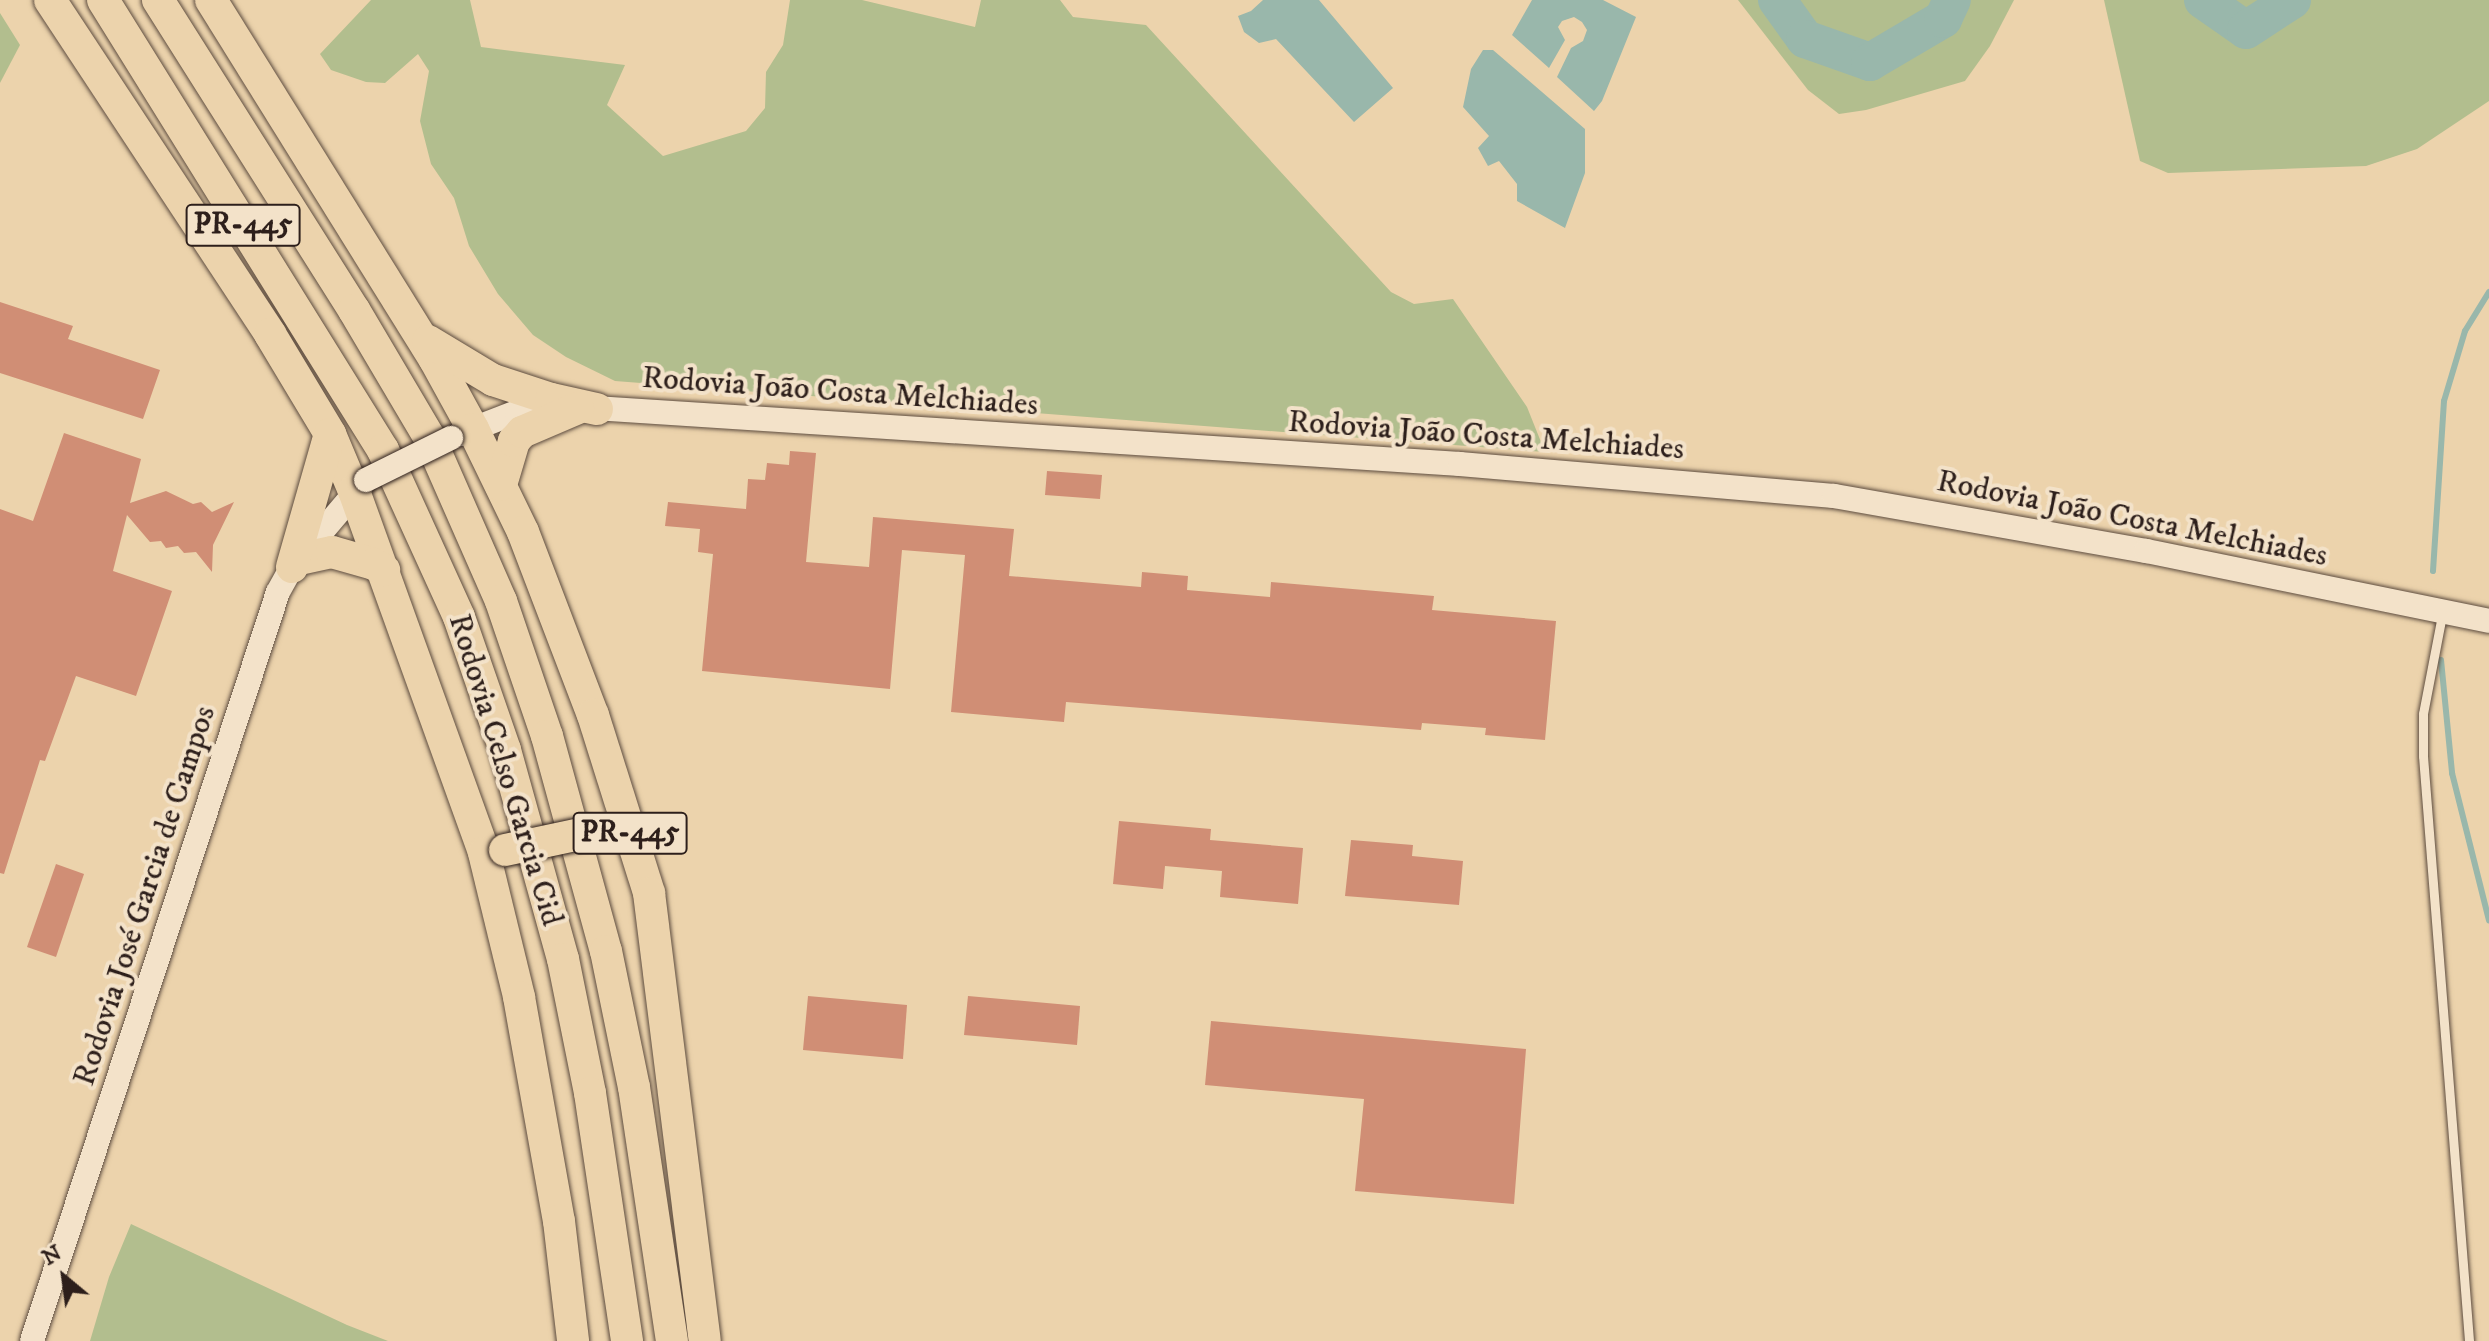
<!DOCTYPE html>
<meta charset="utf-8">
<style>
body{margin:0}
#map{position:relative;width:2489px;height:1341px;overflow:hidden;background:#ecd3ac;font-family:"IM FELL DW Pica",serif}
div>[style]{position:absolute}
.green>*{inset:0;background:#b2be8e}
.water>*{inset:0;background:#99b7ab}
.stream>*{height:6px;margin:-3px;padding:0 3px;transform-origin:3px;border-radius:3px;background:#99b7ab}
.river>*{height:38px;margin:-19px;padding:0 19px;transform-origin:19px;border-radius:19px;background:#99b7ab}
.building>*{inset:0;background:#d08e75}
.roads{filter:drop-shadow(0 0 2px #5d4c3f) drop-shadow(0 0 2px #5d4c3f)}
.lane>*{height:9px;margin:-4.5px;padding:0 4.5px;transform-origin:4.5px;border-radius:4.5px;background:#f3e2c9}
.secondary>*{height:24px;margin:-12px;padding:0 12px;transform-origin:12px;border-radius:12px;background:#f3e2c9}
.highway>*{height:32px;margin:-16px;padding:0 16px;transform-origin:16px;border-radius:16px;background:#ecd3ac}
.bridges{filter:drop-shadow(0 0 2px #2d1f1b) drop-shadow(0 0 2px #2d1f1b)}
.secondary-bridge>*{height:24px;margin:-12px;padding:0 12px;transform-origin:12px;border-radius:12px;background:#f3e2c9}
.highway-bridge>*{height:32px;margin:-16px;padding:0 16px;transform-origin:16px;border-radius:16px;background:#ecd3ac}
span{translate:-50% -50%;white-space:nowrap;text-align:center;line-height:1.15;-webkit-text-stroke:8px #f3e2c9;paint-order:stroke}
.shield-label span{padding:2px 6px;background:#f3e2c9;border:2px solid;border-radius:6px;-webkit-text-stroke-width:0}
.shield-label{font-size:30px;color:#2d1f1b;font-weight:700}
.street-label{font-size:32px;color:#2d1f1b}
.north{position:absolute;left:24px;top:1237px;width:80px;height:80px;-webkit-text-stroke:6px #f3e2c9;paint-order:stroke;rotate:331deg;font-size:22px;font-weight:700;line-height:32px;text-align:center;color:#2d1f1b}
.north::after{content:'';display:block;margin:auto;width:28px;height:36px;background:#2d1f1b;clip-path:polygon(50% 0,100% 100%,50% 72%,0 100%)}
</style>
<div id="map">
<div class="green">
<i style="clip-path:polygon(371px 0,470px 0,481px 47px,625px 65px,607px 105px,663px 156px,746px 131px,765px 108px,766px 72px,783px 45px,790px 0,862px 0,975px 27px,981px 0,1060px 0,1073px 17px,1146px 25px,1391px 292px,1414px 304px,1453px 299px,1527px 407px,1545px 452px,615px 381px,566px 357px,533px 335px,498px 294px,469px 246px,454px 198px,431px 164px,420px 121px,429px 71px,418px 54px,385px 83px,366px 82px,331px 70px,320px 54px)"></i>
<i style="clip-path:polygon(1738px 0,2014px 0,1990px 46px,1965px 81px,1866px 110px,1839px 114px,1808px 90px)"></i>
<i style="clip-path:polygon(2104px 0,2489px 0,2489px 101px,2417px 149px,2366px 166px,2168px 173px,2140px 161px)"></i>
<i style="clip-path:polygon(0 13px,20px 45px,0 83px)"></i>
<i style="clip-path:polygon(131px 1224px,347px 1325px,388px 1341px,90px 1341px,109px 1277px)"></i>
</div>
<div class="water">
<i style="clip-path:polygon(1263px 0,1319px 0,1393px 88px,1354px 122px,1276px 39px,1259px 43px,1244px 32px,1238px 16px,1251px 11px)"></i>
<i style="clip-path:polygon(1532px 0,1603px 0,1636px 17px,1602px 101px,1594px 111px,1557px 77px,1571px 48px,1583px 41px,1587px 30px,1582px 22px,1574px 17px,1562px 21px,1558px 27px,1565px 40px,1549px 68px,1512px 35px)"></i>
<i style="clip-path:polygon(1483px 50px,1493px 50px,1585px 129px,1585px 173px,1565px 228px,1517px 201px,1517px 184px,1499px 161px,1488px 166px,1478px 148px,1489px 136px,1463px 107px,1471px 69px)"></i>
</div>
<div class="stream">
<i style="left:2433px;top:571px;width:170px;rotate:-86.3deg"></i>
<i style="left:2444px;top:401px;width:73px;rotate:-73.3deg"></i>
<i style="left:2465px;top:331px;width:46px;rotate:-58.4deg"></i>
<i style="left:2441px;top:660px;width:114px;rotate:84.4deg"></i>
<i style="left:2452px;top:773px;width:152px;rotate:75.9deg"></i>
</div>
<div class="river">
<i style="left:1777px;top:0;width:48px;rotate:54.3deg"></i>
<i style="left:1805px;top:39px;width:69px;rotate:19.5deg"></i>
<i style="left:1870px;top:62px;width:85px;rotate:-30.5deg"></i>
<i style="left:1943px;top:19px;width:21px;rotate:-65deg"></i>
<i style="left:2203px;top:0;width:52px;rotate:34.9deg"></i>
<i style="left:2246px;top:30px;width:55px;rotate:-33.1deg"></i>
</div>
<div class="building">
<i style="clip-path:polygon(0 302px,73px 326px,68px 339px,160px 370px,143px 419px,0 373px)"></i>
<i style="clip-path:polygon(64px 433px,141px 459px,130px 503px,166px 491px,193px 504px,201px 502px,212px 512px,234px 502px,213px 545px,212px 572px,196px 552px,184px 553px,178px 546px,166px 548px,161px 541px,150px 542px,127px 515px,113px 571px,172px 591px,136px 696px,76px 676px,45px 761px,40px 760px,4px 874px,0 873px,0 509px,33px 521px)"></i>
<i style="clip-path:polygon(790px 451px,816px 453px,806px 562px,869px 567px,873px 517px,1014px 529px,1009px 576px,1141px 587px,1142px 572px,1188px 576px,1187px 590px,1270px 597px,1271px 582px,1434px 596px,1432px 610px,1556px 621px,1545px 740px,1485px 735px,1486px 728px,1422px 723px,1421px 730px,1066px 702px,1064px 722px,951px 712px,965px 555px,902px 550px,890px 689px,702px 671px,713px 554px,698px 552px,700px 529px,665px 526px,668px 502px,746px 509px,748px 479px,765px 480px,767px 463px,789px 465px)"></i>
<i style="clip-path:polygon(1047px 471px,1102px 475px,1100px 499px,1045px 495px)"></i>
<i style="clip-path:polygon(1119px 821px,1211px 829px,1210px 840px,1303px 848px,1298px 904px,1220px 897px,1222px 871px,1165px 866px,1163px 889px,1113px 884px)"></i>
<i style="clip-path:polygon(1351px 840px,1413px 845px,1412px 856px,1463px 861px,1459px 905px,1345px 896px)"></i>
<i style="clip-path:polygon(56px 864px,84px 874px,56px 957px,27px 947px)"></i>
<i style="clip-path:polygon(808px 996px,907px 1005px,903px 1059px,803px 1050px)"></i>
<i style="clip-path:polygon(968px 996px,1080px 1006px,1077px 1045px,964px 1035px)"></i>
<i style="clip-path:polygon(1211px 1021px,1526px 1049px,1514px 1204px,1355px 1191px,1364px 1099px,1205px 1085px)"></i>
</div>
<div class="roads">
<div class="lane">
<i style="left:2442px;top:615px;width:101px;rotate:100.9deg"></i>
<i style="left:2423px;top:714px;width:42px;rotate:90deg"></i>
<i style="left:2423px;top:756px;width:587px;rotate:85.5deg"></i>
</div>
<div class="secondary">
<i style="left:460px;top:434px;width:61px;rotate:-21.1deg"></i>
<i style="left:517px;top:412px;width:32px;rotate:-13deg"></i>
<i style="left:548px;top:405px;width:914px;rotate:3.7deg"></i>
<i style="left:1460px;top:464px;width:375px;rotate:4.9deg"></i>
<i style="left:1834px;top:496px;width:317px;rotate:10deg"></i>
<i style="left:2146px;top:551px;width:350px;rotate:11.5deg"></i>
<i style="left:32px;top:1341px;width:788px;rotate:-71.82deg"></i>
<i style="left:278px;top:592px;width:29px;rotate:-61deg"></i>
<i style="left:292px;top:567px;width:113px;rotate:-49.7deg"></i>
</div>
<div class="highway">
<i style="left:50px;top:0;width:400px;rotate:56.6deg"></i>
<i style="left:270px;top:334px;width:117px;rotate:59deg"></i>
<i style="left:330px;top:434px;width:62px;rotate:67.2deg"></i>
<i style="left:354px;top:491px;width:385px;rotate:70.2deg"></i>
<i style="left:484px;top:853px;width:148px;rotate:76.3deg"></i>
<i style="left:519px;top:997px;width:228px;rotate:79.9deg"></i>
<i style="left:559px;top:1221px;width:121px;rotate:83.3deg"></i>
<i style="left:103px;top:0;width:530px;rotate:58.11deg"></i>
<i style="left:383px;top:450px;width:183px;rotate:65.5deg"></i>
<i style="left:459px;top:617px;width:141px;rotate:70.9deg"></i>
<i style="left:505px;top:750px;width:217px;rotate:74.5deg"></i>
<i style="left:563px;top:959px;width:137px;rotate:78.6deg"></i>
<i style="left:590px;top:1093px;width:251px;rotate:81.5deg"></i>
<i style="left:158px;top:0;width:367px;rotate:57.7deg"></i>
<i style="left:354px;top:310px;width:147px;rotate:59.4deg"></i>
<i style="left:429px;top:437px;width:179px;rotate:66.3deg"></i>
<i style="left:501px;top:601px;width:143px;rotate:71.2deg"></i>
<i style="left:547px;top:736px;width:223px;rotate:74.7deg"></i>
<i style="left:606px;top:951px;width:139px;rotate:78.4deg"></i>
<i style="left:634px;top:1087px;width:257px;rotate:81.5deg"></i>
<i style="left:211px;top:0;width:422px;rotate:58.1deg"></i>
<i style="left:434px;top:358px;width:81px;rotate:61.2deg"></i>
<i style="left:473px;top:429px;width:114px;rotate:64.1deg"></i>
<i style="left:523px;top:532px;width:196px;rotate:69.1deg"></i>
<i style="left:593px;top:715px;width:187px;rotate:72.5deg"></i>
<i style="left:649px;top:893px;width:451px;rotate:82.9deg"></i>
<i style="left:428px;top:341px;width:76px;rotate:31deg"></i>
<i style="left:493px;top:380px;width:61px;rotate:18.1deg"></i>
<i style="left:551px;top:399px;width:47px;rotate:12.3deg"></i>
<i style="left:501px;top:485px;width:46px;rotate:-73.5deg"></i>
<i style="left:514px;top:441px;width:12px;rotate:-48deg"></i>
<i style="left:522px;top:432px;width:61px;rotate:-23.2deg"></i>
<i style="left:299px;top:559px;width:34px;rotate:-12deg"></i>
<i style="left:332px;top:552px;width:44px;rotate:15.9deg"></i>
<i style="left:374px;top:564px;width:12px;rotate:31deg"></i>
<i style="left:292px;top:567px;width:138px;rotate:-74.1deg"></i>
</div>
</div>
<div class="bridges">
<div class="secondary-bridge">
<i style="left:366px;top:480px;width:95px;rotate:-26.3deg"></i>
</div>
<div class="highway-bridge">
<i style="left:505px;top:850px;width:77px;rotate:-12deg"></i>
</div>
</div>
<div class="shield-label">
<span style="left:243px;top:225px">PR-445</span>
<span style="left:630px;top:833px">PR-445</span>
</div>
<div class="street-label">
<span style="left:840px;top:392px;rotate:4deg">Rodovia João Costa Melchiades</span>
<span style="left:1486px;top:436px;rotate:4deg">Rodovia João Costa Melchiades</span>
<span style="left:2132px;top:519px;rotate:11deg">Rodovia João Costa Melchiades</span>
<span style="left:505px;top:770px;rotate:73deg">Rodovia Celso Garcia Cid</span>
<span style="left:145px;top:896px;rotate:-72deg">Rodovia José Garcia de Campos</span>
</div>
<div class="north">N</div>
</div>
